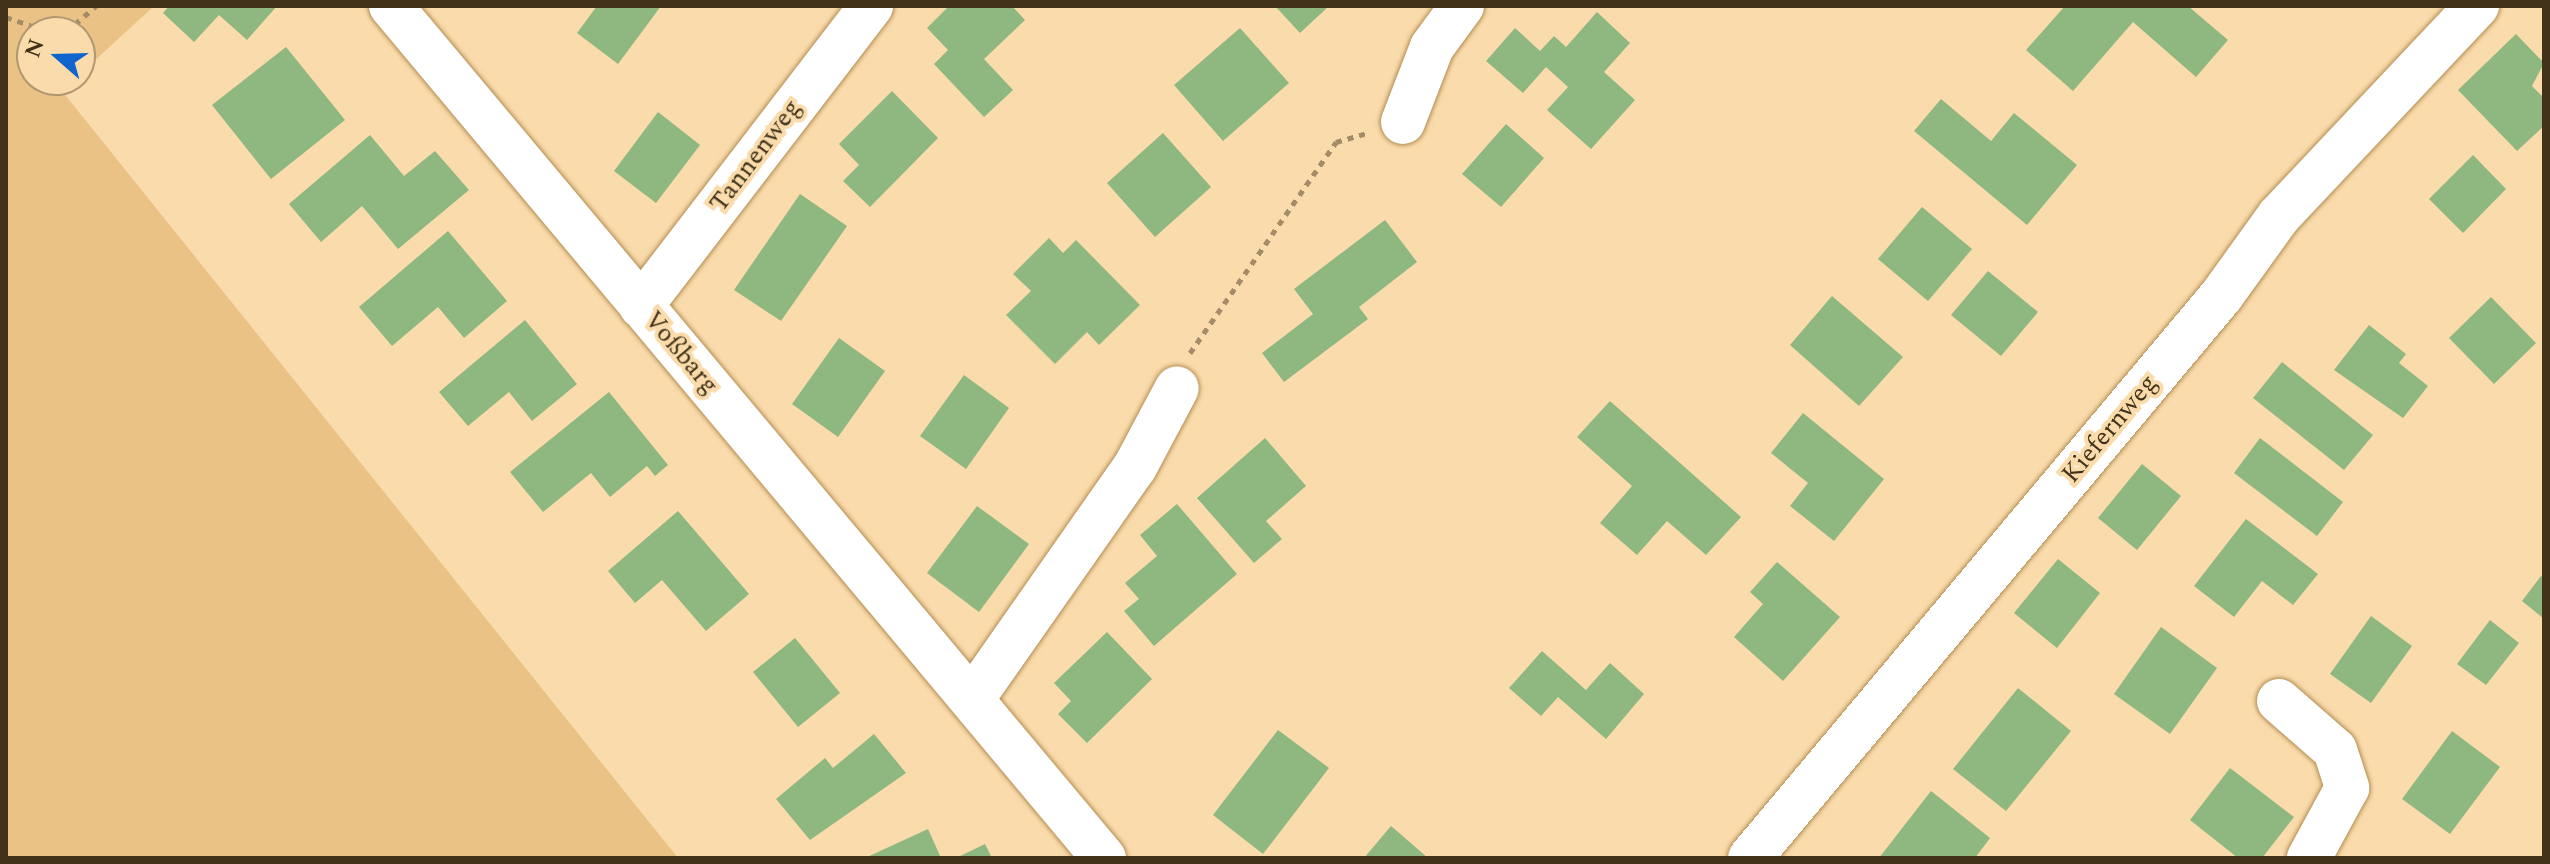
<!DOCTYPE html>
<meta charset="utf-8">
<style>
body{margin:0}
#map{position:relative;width:2550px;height:864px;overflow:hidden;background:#fadbab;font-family:Spectral,serif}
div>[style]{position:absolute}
.green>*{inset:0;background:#eac285}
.building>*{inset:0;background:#8fb780}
.path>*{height:5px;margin-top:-2.5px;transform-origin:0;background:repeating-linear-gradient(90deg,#a48c67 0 6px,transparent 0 12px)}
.roads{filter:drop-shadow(0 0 2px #b38d53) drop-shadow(0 0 2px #b38d53)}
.minor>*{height:44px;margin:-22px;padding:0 22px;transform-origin:22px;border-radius:22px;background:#fff}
span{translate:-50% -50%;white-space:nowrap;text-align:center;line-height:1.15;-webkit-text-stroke:8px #fadbab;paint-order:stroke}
.street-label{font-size:26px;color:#403118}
.frame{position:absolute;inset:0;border:8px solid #403118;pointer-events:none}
.north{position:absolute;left:16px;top:16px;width:80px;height:80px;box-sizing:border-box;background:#fadbab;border:2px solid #b09770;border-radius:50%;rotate:290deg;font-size:22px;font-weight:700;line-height:32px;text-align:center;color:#403118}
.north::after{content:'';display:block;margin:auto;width:28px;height:36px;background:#0f64cd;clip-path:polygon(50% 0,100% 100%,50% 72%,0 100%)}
</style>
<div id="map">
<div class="green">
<i style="clip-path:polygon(6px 6px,154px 6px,80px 74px,80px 32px,32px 32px,32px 80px,73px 80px,62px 91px,678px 858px,6px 858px)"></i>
</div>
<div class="building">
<i style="clip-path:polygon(169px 6px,277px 6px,247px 40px,219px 15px,194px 42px,163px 13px)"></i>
<i style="clip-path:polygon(597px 6px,661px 6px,618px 64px,577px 33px)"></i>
<i style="clip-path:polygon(949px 6px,1012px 6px,1025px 20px,984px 59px,1013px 90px,984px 117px,934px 64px,948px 50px,927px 28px)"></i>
<i style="clip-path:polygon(1275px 6px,1329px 6px,1300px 33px)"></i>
<i style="clip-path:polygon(2065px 6px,2188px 6px,2228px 40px,2196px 77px,2133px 22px,2073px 91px,2026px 50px)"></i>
<i style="clip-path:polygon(1597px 12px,1630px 43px,1604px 72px,1635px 100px,1591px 149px,1547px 110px,1568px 87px,1546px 67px,1523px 93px,1486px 61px,1515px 28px,1540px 51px,1554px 36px,1566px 47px)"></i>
<i style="clip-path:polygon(1240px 28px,1289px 83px,1223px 141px,1174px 85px)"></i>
<i style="clip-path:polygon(2516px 34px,2544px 63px,2532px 86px,2544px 98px,2544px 126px,2517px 151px,2458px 90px)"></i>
<i style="clip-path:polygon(286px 47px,345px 120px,271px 179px,212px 105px)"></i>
<i style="clip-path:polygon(892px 91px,938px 138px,870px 207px,843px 181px,859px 165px,839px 144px)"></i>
<i style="clip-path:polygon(1941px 99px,1991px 141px,2014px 113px,2077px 165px,2027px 225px,1914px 131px)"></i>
<i style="clip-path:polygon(658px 112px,700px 145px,656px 203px,614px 171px)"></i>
<i style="clip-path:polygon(1506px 124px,1544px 158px,1501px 207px,1462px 174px)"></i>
<i style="clip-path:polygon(1163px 133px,1211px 187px,1155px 237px,1107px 183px)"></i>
<i style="clip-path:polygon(370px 135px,404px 176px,435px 151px,469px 190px,398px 249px,362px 206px,321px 242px,289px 204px)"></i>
<i style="clip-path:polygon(2473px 155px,2506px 189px,2463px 233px,2429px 199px)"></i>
<i style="clip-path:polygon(800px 194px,847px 226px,781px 321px,734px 290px)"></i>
<i style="clip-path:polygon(1922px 207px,1972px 249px,1928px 301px,1878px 259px)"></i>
<i style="clip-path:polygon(1385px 220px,1417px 262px,1359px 307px,1368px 319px,1284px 382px,1262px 353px,1313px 314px,1294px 289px)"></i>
<i style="clip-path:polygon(448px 231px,507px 301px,464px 338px,438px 307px,392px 346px,359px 307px)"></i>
<i style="clip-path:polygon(1049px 238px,1063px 253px,1076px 240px,1140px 305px,1099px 345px,1087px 332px,1055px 364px,1006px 315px,1031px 291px,1013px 274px)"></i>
<i style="clip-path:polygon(1988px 271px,2038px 312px,2001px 356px,1951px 315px)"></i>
<i style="clip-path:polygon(1832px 296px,1903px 357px,1859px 406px,1790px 345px)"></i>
<i style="clip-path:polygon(2491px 297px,2536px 343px,2494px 384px,2449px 338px)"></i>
<i style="clip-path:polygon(525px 320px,577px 384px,532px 421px,509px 392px,468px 426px,439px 392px)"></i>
<i style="clip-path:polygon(2369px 325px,2406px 354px,2399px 363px,2428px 386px,2403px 418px,2334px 370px)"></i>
<i style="clip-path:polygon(839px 338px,885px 371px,838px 437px,792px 404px)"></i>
<i style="clip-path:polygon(2282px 362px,2373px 435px,2344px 470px,2253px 398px)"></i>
<i style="clip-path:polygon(964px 375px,1009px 408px,966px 469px,920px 436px)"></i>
<i style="clip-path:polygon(609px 392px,668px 465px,655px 476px,647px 466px,610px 497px,591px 473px,543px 512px,510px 472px)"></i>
<i style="clip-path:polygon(1610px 401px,1741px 517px,1706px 555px,1667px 521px,1637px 555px,1600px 523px,1632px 486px,1577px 437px)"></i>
<i style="clip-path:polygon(1803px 413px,1884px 479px,1834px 541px,1790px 506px,1808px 483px,1771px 453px)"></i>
<i style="clip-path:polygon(1265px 438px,1306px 486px,1266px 521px,1282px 539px,1254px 563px,1197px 498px)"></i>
<i style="clip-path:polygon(2260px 438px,2343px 502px,2317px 536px,2234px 473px)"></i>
<i style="clip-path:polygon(2142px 464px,2181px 496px,2137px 550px,2098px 518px)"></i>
<i style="clip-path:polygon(1177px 504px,1237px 574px,1154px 646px,1124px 611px,1139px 599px,1125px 583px,1157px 556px,1140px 535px)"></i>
<i style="clip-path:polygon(977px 506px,1029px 544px,979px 612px,927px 573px)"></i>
<i style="clip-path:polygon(678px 511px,749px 594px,706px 631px,662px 580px,635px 603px,608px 571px)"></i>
<i style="clip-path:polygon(2246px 519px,2318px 574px,2293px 605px,2262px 581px,2234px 617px,2194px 586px)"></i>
<i style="clip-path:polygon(2058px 559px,2100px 593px,2057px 648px,2014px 613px)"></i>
<i style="clip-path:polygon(1777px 562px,1840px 617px,1783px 681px,1734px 637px,1763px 604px,1750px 592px)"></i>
<i style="clip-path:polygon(2541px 576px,2544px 579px,2544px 619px,2522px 601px)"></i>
<i style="clip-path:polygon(2371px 616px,2412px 646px,2371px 703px,2330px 674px)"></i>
<i style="clip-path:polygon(2490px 620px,2519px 643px,2486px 685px,2457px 664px)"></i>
<i style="clip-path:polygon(2161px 627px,2217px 668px,2170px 734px,2114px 694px)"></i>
<i style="clip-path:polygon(1107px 632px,1152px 679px,1087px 743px,1058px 714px,1071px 701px,1054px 683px)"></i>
<i style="clip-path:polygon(795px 638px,840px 693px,798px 727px,753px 672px)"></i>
<i style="clip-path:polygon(1542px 651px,1586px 690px,1610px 663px,1644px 694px,1606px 739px,1558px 697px,1541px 716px,1509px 688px)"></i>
<i style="clip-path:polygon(2018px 688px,2071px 731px,2006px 811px,1953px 769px)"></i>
<i style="clip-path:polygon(1278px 730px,1329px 768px,1263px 854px,1213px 815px)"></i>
<i style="clip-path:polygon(2452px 731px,2500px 767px,2450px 834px,2402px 799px)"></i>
<i style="clip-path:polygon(874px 734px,906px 773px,810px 840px,776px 799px,825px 758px,833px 768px)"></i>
<i style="clip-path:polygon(2230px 768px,2294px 817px,2262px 858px,2238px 858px,2190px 820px)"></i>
<i style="clip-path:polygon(1931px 791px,1990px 838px,1975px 858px,1879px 858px)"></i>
<i style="clip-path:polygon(1391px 826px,1428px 858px,1364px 858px)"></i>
<i style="clip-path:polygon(928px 829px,941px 858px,865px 858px)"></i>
<i style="clip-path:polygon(985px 844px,992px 858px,956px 858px)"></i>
</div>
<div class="path">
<i style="left:6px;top:17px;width:46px;rotate:18.8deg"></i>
<i style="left:66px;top:32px;width:40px;rotate:-41deg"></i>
<i style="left:1190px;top:353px;width:257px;rotate:-55.3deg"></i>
<i style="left:1336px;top:142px;width:32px;rotate:-16deg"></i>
</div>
<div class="roads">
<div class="minor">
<i style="left:391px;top:6px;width:1111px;rotate:50.08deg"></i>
<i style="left:1403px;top:122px;width:80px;rotate:-68.9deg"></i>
<i style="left:1432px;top:47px;width:51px;rotate:-53.8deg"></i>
<i style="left:641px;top:306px;width:378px;rotate:-52.5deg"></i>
<i style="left:973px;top:698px;width:282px;rotate:-55deg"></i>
<i style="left:1135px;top:467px;width:89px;rotate:-62deg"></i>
<i style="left:2279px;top:701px;width:74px;rotate:41.2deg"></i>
<i style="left:2335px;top:750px;width:40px;rotate:72deg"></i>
<i style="left:2347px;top:788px;width:80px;rotate:118.5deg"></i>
<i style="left:1750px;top:858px;width:735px;rotate:-50.02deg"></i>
<i style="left:2222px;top:295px;width:97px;rotate:-54.2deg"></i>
<i style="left:2279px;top:216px;width:289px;rotate:-46.7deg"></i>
</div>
</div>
<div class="street-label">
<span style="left:756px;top:156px;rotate:-53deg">Tannenweg</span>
<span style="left:681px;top:353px;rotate:50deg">Voßbarg</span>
<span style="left:2110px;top:429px;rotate:-50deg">Kiefernweg</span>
</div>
<div class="frame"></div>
<div class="north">N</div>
</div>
